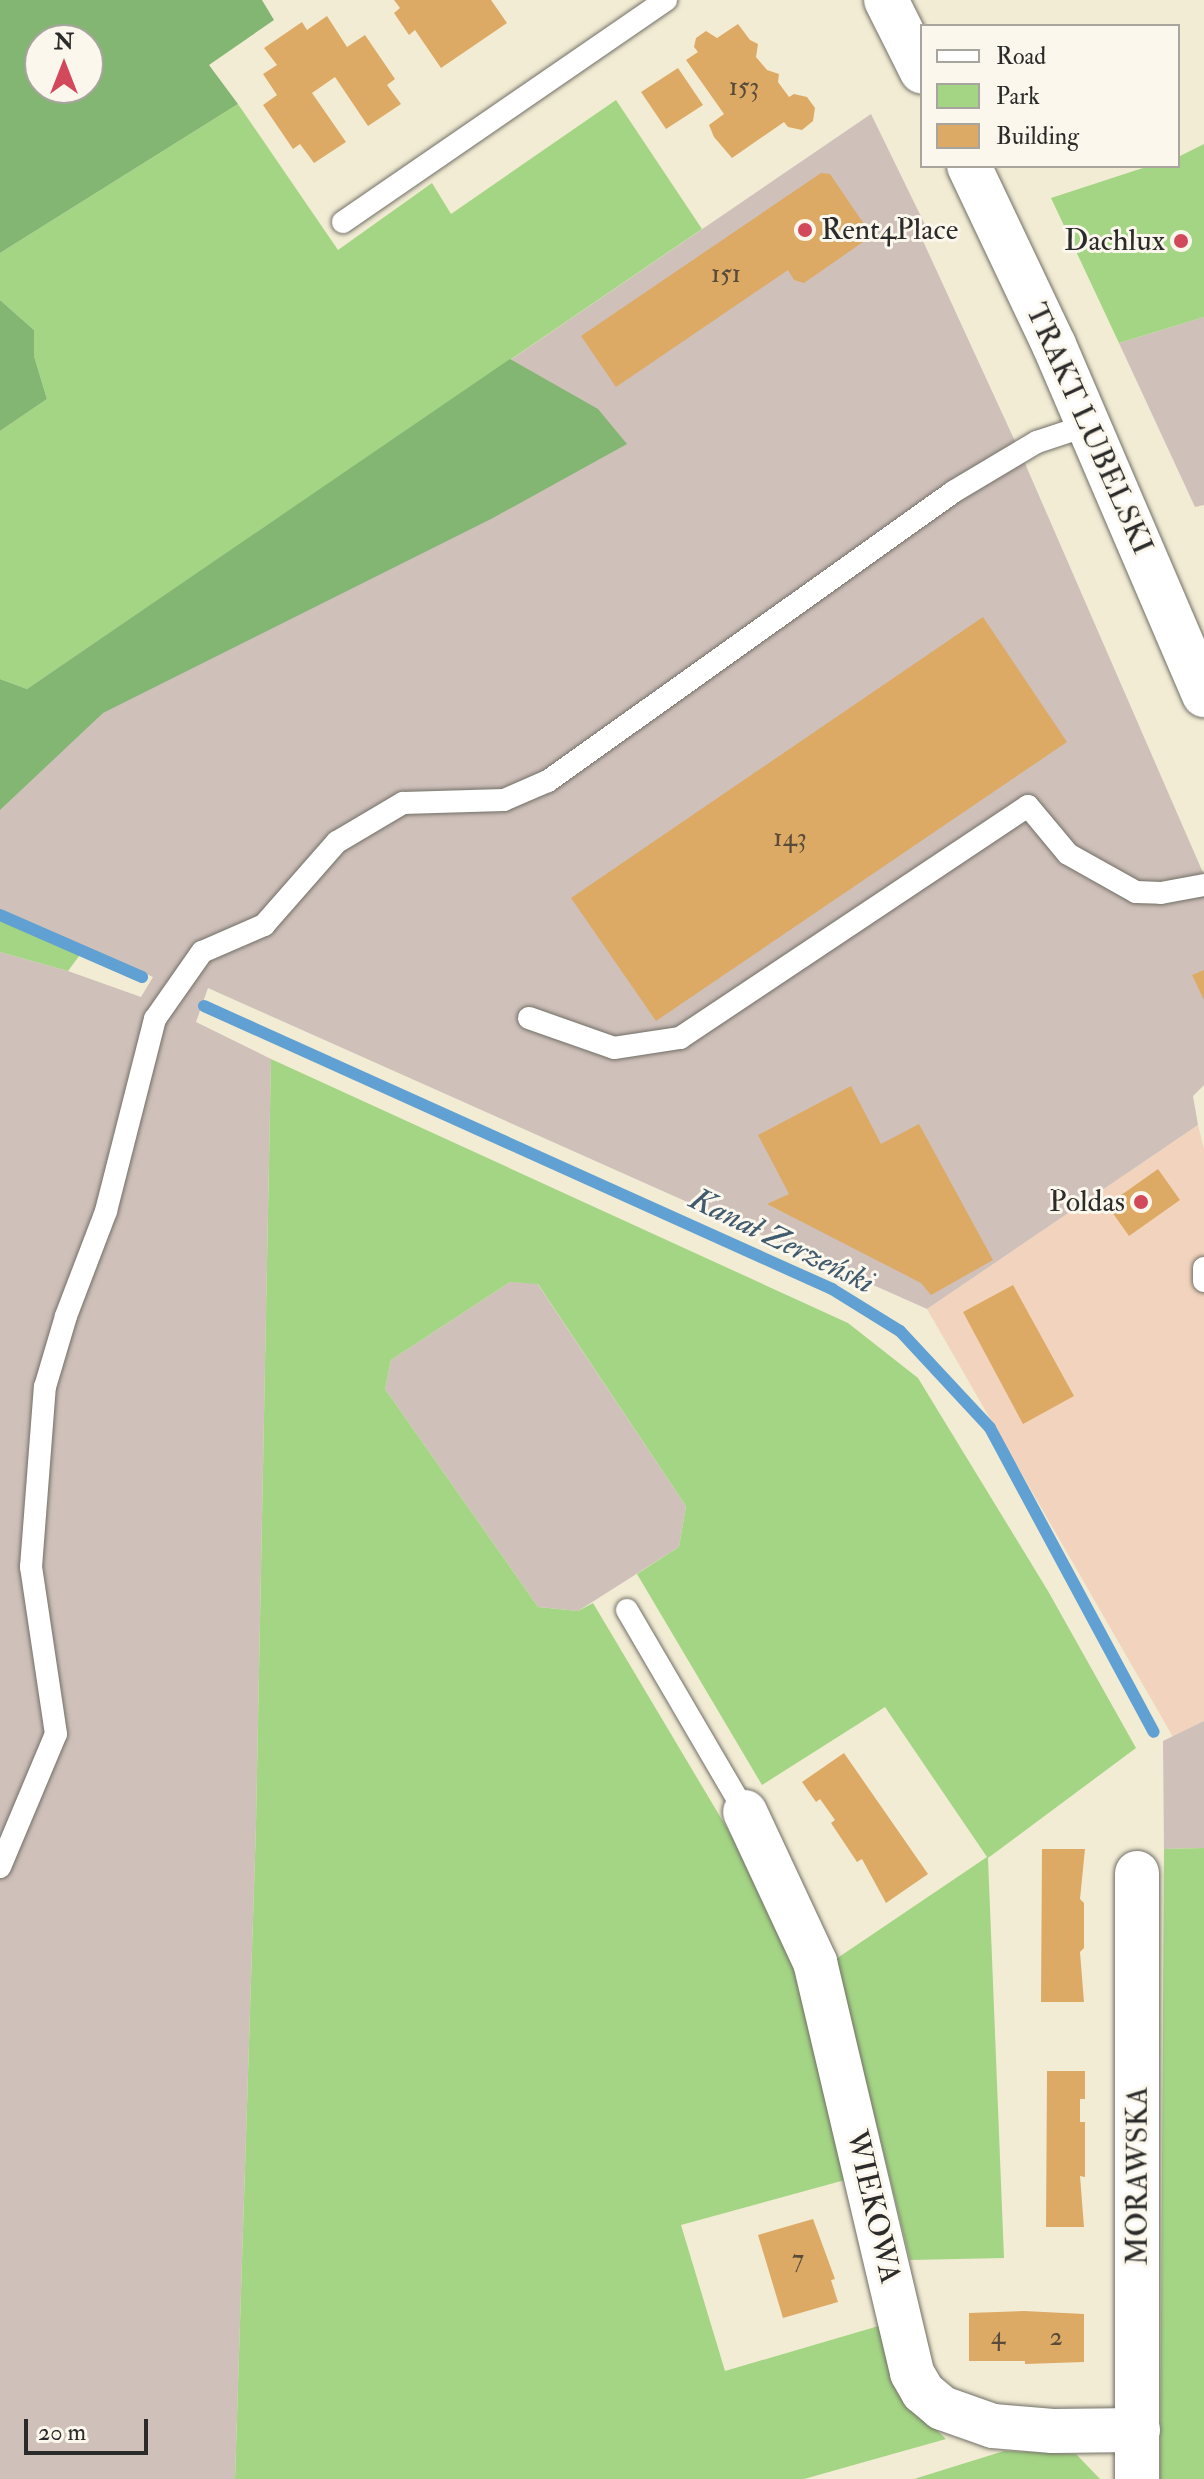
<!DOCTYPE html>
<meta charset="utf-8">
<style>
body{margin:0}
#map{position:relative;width:1204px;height:2479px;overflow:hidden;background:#f2ecd4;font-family:"IM FELL Double Pica",serif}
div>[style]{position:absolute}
.built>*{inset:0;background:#f2d4be}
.industrial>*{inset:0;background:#cfc0ba}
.green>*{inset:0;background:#a4d584}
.forest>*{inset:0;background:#83b672}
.stream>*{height:12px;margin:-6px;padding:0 6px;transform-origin:6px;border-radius:6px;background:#60a0d2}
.building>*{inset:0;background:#ddaa65}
.roads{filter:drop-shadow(0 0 2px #716f66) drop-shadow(0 0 2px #716f66)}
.lane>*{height:22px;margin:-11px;padding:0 11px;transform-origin:11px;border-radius:11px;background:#fff}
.street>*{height:44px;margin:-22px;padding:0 22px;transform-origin:22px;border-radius:22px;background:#fff}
.secondary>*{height:44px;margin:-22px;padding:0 22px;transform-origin:22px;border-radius:22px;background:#fff}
.dots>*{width:22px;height:22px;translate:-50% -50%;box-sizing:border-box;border:4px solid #fbf7ec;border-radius:50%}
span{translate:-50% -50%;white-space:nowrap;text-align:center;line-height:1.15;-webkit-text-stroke:6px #fbf7ec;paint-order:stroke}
.number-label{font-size:26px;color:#584b3a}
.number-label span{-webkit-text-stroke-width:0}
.poi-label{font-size:30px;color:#2b2b2b}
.left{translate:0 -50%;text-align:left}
.right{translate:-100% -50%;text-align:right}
.street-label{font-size:30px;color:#2b2b2b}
.water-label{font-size:32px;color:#405a6e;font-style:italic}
.legend{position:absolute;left:920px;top:24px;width:260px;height:144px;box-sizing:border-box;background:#fbf7ec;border:2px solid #a8a59f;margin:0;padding:10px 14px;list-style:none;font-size:24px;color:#2b2b2b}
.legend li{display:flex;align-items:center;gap:16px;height:40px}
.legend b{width:40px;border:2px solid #a8a59f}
.north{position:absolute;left:24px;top:24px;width:80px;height:80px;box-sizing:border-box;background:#fbf7ec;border:2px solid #a8a59f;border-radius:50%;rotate:0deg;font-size:22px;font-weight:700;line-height:32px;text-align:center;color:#2b2b2b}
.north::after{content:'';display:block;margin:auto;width:28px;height:36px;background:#d1495b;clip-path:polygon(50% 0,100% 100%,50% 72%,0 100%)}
.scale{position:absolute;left:24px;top:2419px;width:124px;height:36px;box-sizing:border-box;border:4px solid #2b2b2b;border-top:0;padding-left:10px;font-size:24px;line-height:28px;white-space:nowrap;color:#2b2b2b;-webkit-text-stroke:6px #fbf7ec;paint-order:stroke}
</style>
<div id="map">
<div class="built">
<i style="clip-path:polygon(1198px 1125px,1204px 1149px,1204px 1721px,1173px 1737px,927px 1309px)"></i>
</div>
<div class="industrial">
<i style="clip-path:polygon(871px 114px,930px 235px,923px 241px,1020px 452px,1204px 875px,1204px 1085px,1193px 1096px,1198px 1125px,927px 1309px,208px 988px,196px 1022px,271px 1059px,256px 1825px,235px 2479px,0 2479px,0 952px,68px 971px,141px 997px,153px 977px,0 909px,0 708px)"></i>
<i style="clip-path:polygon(1204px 317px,1204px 505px,1195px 507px,1119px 343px)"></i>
<i style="clip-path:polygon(510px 1282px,537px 1283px,686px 1506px,679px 1547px,578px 1611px,538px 1607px,385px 1389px,391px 1360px)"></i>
<i style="clip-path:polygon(1204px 1721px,1204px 1848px,1164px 1849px,1163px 1741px)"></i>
</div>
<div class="green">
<i style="clip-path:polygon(616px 100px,702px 229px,27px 689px,0 679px,0 431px,47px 399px,34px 356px,34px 330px,0 300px,0 253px,238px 104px,338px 250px,432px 183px,451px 214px)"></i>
<i style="clip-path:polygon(1204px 144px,1204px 317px,1119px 343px,1051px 198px,1149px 166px,1178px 166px,1178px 157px)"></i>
<i style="clip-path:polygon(0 909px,85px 948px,68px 971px,0 952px)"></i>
<i style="clip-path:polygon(271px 1059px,848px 1323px,918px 1378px,1048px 1591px,1136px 1748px,988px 1858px,1004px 2258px,910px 2260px,836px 1959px,987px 1857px,885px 1707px,762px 1785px,637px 1574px,679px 1547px,686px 1506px,538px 1284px,510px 1282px,391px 1360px,385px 1389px,538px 1607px,578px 1611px,593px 1603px,734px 1840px,800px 1975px,845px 2180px,681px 2225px,725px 2371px,882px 2325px,898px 2392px,946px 2439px,804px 2479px,235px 2479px,256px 1825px)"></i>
<i style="clip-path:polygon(1204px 1848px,1204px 2479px,1160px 2479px,1164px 1849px)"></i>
<i style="clip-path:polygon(1004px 2451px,1076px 2454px,1100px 2479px,914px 2479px)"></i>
</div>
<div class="forest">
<i style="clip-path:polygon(evenodd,0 0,262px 0,274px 20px,209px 65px,238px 104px,0 253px,0 0,88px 40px,88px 88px,40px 88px,40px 40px,88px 40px)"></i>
<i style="clip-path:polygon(0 300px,34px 330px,34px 356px,47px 399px,0 431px)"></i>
<i style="clip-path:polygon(510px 359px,598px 409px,627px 444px,491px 519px,103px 713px,0 810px,0 679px,27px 689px)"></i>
</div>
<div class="stream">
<i style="left:0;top:915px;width:155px;rotate:23.6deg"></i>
<i style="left:204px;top:1006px;width:689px;rotate:24.26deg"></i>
<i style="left:832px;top:1289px;width:80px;rotate:31.7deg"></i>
<i style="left:900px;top:1331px;width:132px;rotate:47.1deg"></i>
<i style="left:990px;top:1428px;width:345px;rotate:61.7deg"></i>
</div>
<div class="building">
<i style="clip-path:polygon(394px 0,491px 0,507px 23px,441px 68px,415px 30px,409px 35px,394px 13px,400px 8px)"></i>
<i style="clip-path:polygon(327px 16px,347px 47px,365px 35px,395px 79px,387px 85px,401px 104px,368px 126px,335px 77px,312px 93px,346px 142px,314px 163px,300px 144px,293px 149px,263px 105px,277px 95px,263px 74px,277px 65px,264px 48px,302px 22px,307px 30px)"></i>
<i style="clip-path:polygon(738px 24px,750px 40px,758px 44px,756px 57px,767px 70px,779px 74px,778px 82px,789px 97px,794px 94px,807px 97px,815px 108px,813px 121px,802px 130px,788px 127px,784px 122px,732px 158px,714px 137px,709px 125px,724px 114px,686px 60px,698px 52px,694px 47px,696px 38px,706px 31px,717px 38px)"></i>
<i style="clip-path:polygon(678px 68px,703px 105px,666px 129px,641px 92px)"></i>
<i style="clip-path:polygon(821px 173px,830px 174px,866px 227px,863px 242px,804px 283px,794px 280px,788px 270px,616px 387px,581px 336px)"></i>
<i style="clip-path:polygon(983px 617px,1067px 742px,656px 1021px,571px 898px)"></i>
<i style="clip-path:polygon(1204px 970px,1204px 1000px,1192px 975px)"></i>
<i style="clip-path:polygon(851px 1086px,881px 1144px,919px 1124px,993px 1260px,931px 1295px,921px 1283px,767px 1204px,789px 1194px,758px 1135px)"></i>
<i style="clip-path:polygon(1158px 1169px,1180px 1200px,1129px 1236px,1107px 1205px)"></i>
<i style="clip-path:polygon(1013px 1285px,1074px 1396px,1023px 1424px,963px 1312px)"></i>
<i style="clip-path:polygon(844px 1753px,928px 1874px,886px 1903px,862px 1859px,857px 1862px,831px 1823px,835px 1820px,820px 1799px,816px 1802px,802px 1782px)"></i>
<i style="clip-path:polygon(1042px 1849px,1085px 1849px,1080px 1899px,1084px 1903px,1084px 1948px,1080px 1952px,1084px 2002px,1041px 2002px)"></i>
<i style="clip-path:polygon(1047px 2071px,1085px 2071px,1085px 2099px,1080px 2099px,1080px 2122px,1085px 2122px,1085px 2177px,1080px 2176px,1084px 2227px,1046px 2227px)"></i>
<i style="clip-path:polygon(813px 2219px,835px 2279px,831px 2280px,838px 2302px,783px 2318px,758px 2235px)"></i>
<i style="clip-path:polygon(1024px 2311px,1084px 2314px,1084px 2362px,1025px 2364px,1025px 2361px,969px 2361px,969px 2313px)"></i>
</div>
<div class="roads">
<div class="lane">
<i style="left:343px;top:222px;width:392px;rotate:-34.5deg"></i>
<i style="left:529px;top:1018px;width:90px;rotate:19.4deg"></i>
<i style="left:614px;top:1048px;width:67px;rotate:-8.6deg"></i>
<i style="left:680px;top:1038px;width:418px;rotate:-33.7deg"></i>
<i style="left:1028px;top:806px;width:62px;rotate:50.2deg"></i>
<i style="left:1068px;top:854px;width:78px;rotate:29.2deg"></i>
<i style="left:1136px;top:892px;width:25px;rotate:2deg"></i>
<i style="left:1161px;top:893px;width:44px;rotate:-10.5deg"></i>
<i style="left:1204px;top:1268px;width:13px;rotate:90deg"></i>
<i style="left:627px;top:1610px;width:234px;rotate:59.7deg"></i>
<i style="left:0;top:1867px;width:144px;rotate:-67.2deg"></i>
<i style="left:56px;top:1734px;width:169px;rotate:-98.5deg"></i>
<i style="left:31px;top:1567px;width:181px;rotate:-85.6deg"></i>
<i style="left:45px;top:1387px;width:74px;rotate:-73.5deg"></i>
<i style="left:66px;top:1316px;width:112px;rotate:-69.1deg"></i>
<i style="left:106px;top:1211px;width:198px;rotate:-75.7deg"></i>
<i style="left:155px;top:1019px;width:82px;rotate:-55deg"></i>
<i style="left:202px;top:952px;width:68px;rotate:-23.5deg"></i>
<i style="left:264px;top:925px;width:111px;rotate:-48.7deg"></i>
<i style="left:337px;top:842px;width:77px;rotate:-30.6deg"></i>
<i style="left:403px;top:803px;width:101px;rotate:-1.7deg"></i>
<i style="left:504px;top:800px;width:48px;rotate:-23.4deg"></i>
<i style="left:548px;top:781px;width:498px;rotate:-35.5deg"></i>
<i style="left:953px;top:492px;width:98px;rotate:-30.8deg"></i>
<i style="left:1037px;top:442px;width:54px;rotate:-18.4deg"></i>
</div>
<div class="street">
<i style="left:745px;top:1812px;width:166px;rotate:65deg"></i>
<i style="left:815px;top:1962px;width:422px;rotate:76.7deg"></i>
<i style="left:912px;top:2373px;width:22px;rotate:60deg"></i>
<i style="left:923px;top:2392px;width:25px;rotate:40deg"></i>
<i style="left:942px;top:2408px;width:54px;rotate:19.4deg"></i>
<i style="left:993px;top:2426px;width:60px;rotate:4.8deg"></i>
<i style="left:1053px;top:2431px;width:85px;rotate:-0.7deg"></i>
<i style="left:1137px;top:1873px;width:606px;rotate:90deg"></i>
</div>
<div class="secondary">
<i style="left:886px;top:0;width:80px;rotate:63.4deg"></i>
<i style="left:969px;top:166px;width:198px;rotate:64.6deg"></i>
<i style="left:1054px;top:345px;width:381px;rotate:66.8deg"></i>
</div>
</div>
<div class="dots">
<i style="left:805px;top:230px;background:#d1495b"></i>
<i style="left:1181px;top:241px;background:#d1495b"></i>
<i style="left:1141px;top:1202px;background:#d1495b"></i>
</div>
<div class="number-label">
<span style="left:744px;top:88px">153</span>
<span style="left:726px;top:275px">151</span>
<span style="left:790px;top:839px">143</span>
<span style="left:798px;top:2260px">7</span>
<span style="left:998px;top:2337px">4</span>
<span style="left:1056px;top:2338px">2</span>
</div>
<div class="poi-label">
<span class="left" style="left:821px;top:230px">Rent4Place</span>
<span class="right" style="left:1165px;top:241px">Dachlux</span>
<span class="right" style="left:1125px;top:1202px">Poldas</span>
</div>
<div class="street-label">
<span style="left:1089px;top:429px;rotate:66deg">TRAKT LUBELSKI</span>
<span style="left:1138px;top:2176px;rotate:-90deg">MORAWSKA</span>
<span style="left:873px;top:2207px;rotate:77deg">WIEKOWA</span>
</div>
<div class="water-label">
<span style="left:782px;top:1241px;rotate:26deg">Kanał Zerzeński</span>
</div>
<ul class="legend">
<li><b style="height:10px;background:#fff"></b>Road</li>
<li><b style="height:22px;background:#a4d584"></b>Park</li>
<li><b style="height:22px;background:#ddaa65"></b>Building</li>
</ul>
<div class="north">N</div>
<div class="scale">20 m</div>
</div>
